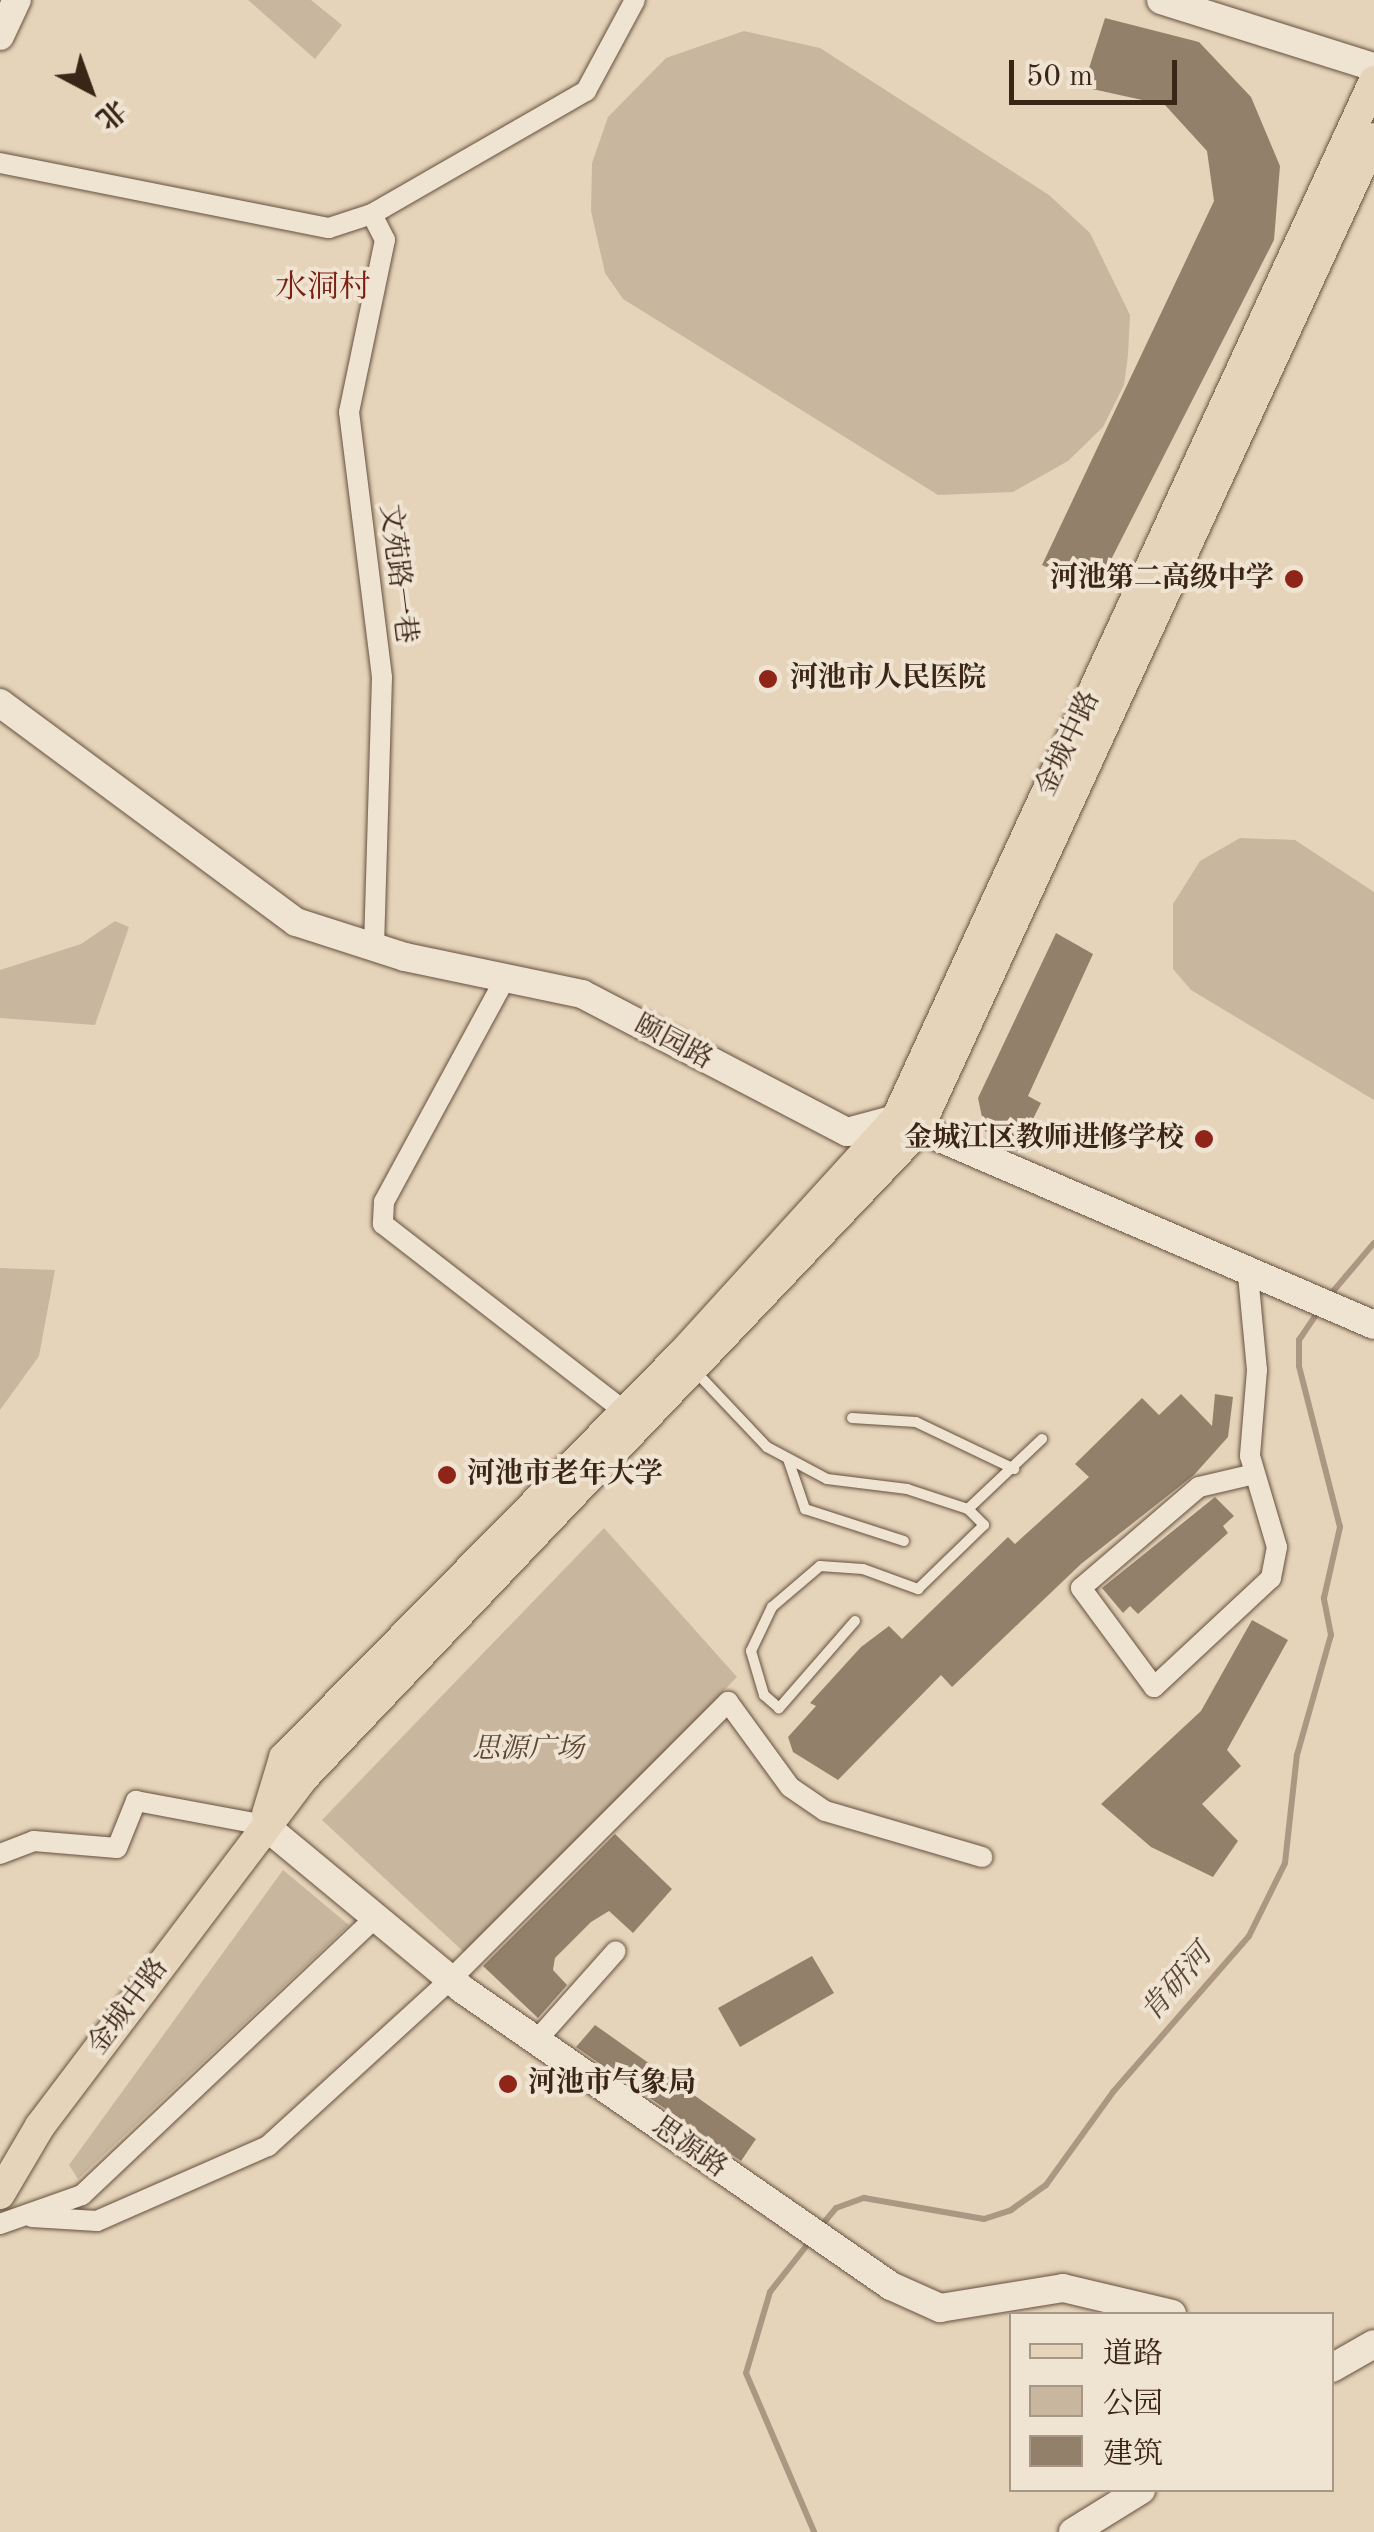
<!DOCTYPE html>
<meta charset="utf-8">
<style>
body{margin:0}
#map{position:relative;width:1374px;height:2532px;overflow:hidden;background:#e6d4ba;font-family:"Old Standard TT","Noto Serif SC",serif}
div>[style]{position:absolute}
.green>*{inset:0;background:#c9b69e}
.stream>*{height:6px;margin:-3px;padding:0 3px;transform-origin:3px;border-radius:3px;background:#ac9882}
.building>*{inset:0;background:#93806b}
.roads{filter:drop-shadow(0 0 2px #65513f) drop-shadow(0 0 2px #65513f)}
.lane>*{height:10px;margin:-5px;padding:0 5px;transform-origin:5px;border-radius:5px;background:#efe3d2}
.street>*{height:20px;margin:-10px;padding:0 10px;transform-origin:10px;border-radius:10px;background:#efe3d2}
.secondary>*{height:28px;margin:-14px;padding:0 14px;transform-origin:14px;border-radius:14px;background:#efe3d2}
.primary>*{height:30px;margin:-15px;padding:0 15px;transform-origin:15px;border-radius:15px;background:#e6d4ba}
.dots>*{width:28px;height:28px;translate:-50% -50%;box-sizing:border-box;border:5px solid #efe3d2;border-radius:50%}
span{translate:-50% -50%;white-space:nowrap;text-align:center;line-height:1.15;-webkit-text-stroke:8px #efe3d2;paint-order:stroke}
.street-label{font-size:28px;color:#3a2516}
.poi-label{font-size:28px;color:#3a2516;font-weight:700}
.right{translate:-100% -50%;text-align:right}
.left{translate:0 -50%;text-align:left}
.park-label{font-size:28px;color:#5e4938;font-style:italic}
.water-label{font-size:30px;color:#5c4836;font-style:italic}
.quarter-label{font-size:32px;color:#7a1f14}
.legend{position:absolute;left:1009px;top:2312px;width:325px;height:180px;box-sizing:border-box;background:#efe3d2;border:2px solid #a79787;margin:0;padding:12px 18px;list-style:none;font-size:30px;color:#3a2516}
.legend li{display:flex;align-items:center;gap:20px;height:50px}
.legend b{width:50px;border:2px solid #a79787}
.north{position:absolute;left:40px;top:40px;width:100px;height:100px;-webkit-text-stroke:8px #efe3d2;paint-order:stroke;rotate:139deg;font-size:28px;font-weight:700;line-height:40px;text-align:center;color:#3a2516}
.north::after{content:'';display:block;margin:auto;width:35px;height:45px;background:#3a2516;clip-path:polygon(50% 0,100% 100%,50% 72%,0 100%)}
.scale{position:absolute;left:1009px;top:60px;width:168px;height:45px;box-sizing:border-box;border:5px solid #3a2516;border-top:0;padding-left:12px;font-size:30px;line-height:35px;white-space:nowrap;color:#3a2516;-webkit-text-stroke:8px #efe3d2;paint-order:stroke}
</style>
<div id="map">
<div class="green">
<i style="clip-path:polygon(248px 0,311px 0,342px 25px,315px 59px)"></i>
<i style="clip-path:polygon(744px 31px,820px 48px,1049px 195px,1090px 233px,1130px 315px,1128px 355px,1124px 385px,1103px 427px,1068px 461px,1013px 492px,938px 495px,623px 299px,605px 273px,591px 211px,592px 163px,608px 117px,666px 58px)"></i>
<i style="clip-path:polygon(1240px 838px,1295px 840px,1374px 892px,1374px 1100px,1191px 990px,1173px 969px,1173px 904px,1200px 861px)"></i>
<i style="clip-path:polygon(115px 921px,129px 927px,95px 1025px,0 1018px,0 970px,81px 944px)"></i>
<i style="clip-path:polygon(0 1268px,55px 1270px,39px 1356px,0 1410px)"></i>
<i style="clip-path:polygon(604px 1528px,737px 1677px,468px 1956px,322px 1820px)"></i>
<i style="clip-path:polygon(283px 1870px,349px 1925px,78px 2179px,69px 2165px)"></i>
</div>
<div class="stream">
<i style="left:1330px;top:1295px;width:68px;rotate:-49.8deg"></i>
<i style="left:821px;top:2226px;width:23px;rotate:-50deg"></i>
<i style="left:836px;top:2208px;width:30px;rotate:-20deg"></i>
<i style="left:864px;top:2198px;width:122px;rotate:9.9deg"></i>
<i style="left:984px;top:2219px;width:28px;rotate:-18deg"></i>
<i style="left:1011px;top:2210px;width:43px;rotate:-35.5deg"></i>
<i style="left:1046px;top:2185px;width:115px;rotate:-54.2deg"></i>
<i style="left:1113px;top:2092px;width:207px;rotate:-48.9deg"></i>
<i style="left:1249px;top:1936px;width:81px;rotate:-63.7deg"></i>
<i style="left:1285px;top:1863px;width:109px;rotate:-83.7deg"></i>
<i style="left:1297px;top:1755px;width:125px;rotate:-74.2deg"></i>
<i style="left:1331px;top:1635px;width:38px;rotate:-101deg"></i>
<i style="left:1324px;top:1598px;width:73px;rotate:-77.3deg"></i>
<i style="left:1340px;top:1527px;width:166px;rotate:-104.3deg"></i>
<i style="left:1299px;top:1366px;width:26px;rotate:-90deg"></i>
<i style="left:1299px;top:1340px;width:37px;rotate:-56deg"></i>
<i style="left:811px;top:2240px;width:66px;rotate:128.3deg"></i>
<i style="left:770px;top:2292px;width:84px;rotate:106.5deg"></i>
<i style="left:746px;top:2373px;width:173px;rotate:66.8deg"></i>
</div>
<div class="building">
<i style="clip-path:polygon(1105px 18px,1199px 42px,1251px 97px,1280px 166px,1274px 240px,1096px 589px,1042px 565px,1214px 201px,1207px 151px,1165px 105px,1083px 87px)"></i>
<i style="clip-path:polygon(1056px 933px,1093px 954px,1028px 1096px,1041px 1103px,1017px 1151px,985px 1131px,978px 1098px)"></i>
<i style="clip-path:polygon(1181px 1394px,1212px 1426px,1215px 1394px,1233px 1397px,1228px 1437px,1194px 1475px,1081px 1564px,952px 1687px,941px 1675px,838px 1780px,793px 1752px,788px 1737px,816px 1706px,810px 1703px,861px 1647px,889px 1626px,902px 1639px,1008px 1537px,1015px 1544px,1089px 1477px,1075px 1464px,1142px 1398px,1159px 1415px)"></i>
<i style="clip-path:polygon(1215px 1497px,1234px 1516px,1223px 1526px,1228px 1533px,1138px 1614px,1130px 1606px,1123px 1613px,1102px 1588px)"></i>
<i style="clip-path:polygon(1252px 1620px,1288px 1640px,1227px 1750px,1241px 1766px,1202px 1804px,1238px 1841px,1213px 1877px,1151px 1847px,1101px 1804px,1201px 1711px)"></i>
<i style="clip-path:polygon(615px 1834px,672px 1889px,633px 1933px,609px 1911px,591px 1922px,555px 1958px,553px 1970px,567px 1985px,538px 2018px,483px 1966px)"></i>
<i style="clip-path:polygon(812px 1956px,834px 1993px,740px 2047px,718px 2008px)"></i>
<i style="clip-path:polygon(595px 2025px,756px 2139px,741px 2161px,576px 2047px)"></i>
</div>
<div class="roads">
<div class="lane">
<i style="left:697px;top:1373px;width:102px;rotate:46.6deg"></i>
<i style="left:767px;top:1447px;width:68px;rotate:28.1deg"></i>
<i style="left:827px;top:1479px;width:81px;rotate:7.1deg"></i>
<i style="left:907px;top:1489px;width:64px;rotate:18.2deg"></i>
<i style="left:852px;top:1418px;width:64px;rotate:3.6deg"></i>
<i style="left:916px;top:1422px;width:109px;rotate:25.6deg"></i>
<i style="left:788px;top:1459px;width:53px;rotate:71.2deg"></i>
<i style="left:805px;top:1509px;width:104px;rotate:17.9deg"></i>
<i style="left:855px;top:1621px;width:116px;rotate:131.1deg"></i>
<i style="left:779px;top:1708px;width:20px;rotate:-139deg"></i>
<i style="left:764px;top:1695px;width:46px;rotate:-106.5deg"></i>
<i style="left:751px;top:1651px;width:49px;rotate:-64.5deg"></i>
<i style="left:772px;top:1607px;width:63px;rotate:-40.5deg"></i>
<i style="left:820px;top:1566px;width:43px;rotate:4deg"></i>
<i style="left:863px;top:1569px;width:59px;rotate:20deg"></i>
<i style="left:918px;top:1589px;width:92px;rotate:-44.1deg"></i>
<i style="left:984px;top:1525px;width:23px;rotate:-135deg"></i>
<i style="left:968px;top:1509px;width:102px;rotate:-43.4deg"></i>
</div>
<div class="street">
<i style="left:0;top:163px;width:335px;rotate:11.2deg"></i>
<i style="left:329px;top:228px;width:45px;rotate:-18deg"></i>
<i style="left:374px;top:947px;width:270px;rotate:-88.3deg"></i>
<i style="left:382px;top:677px;width:267px;rotate:-97.1deg"></i>
<i style="left:349px;top:412px;width:176px;rotate:-78.2deg"></i>
<i style="left:385px;top:240px;width:29px;rotate:-117deg"></i>
<i style="left:372px;top:214px;width:247px;rotate:-29.9deg"></i>
<i style="left:586px;top:91px;width:103px;rotate:-61.7deg"></i>
<i style="left:506px;top:977px;width:256px;rotate:118.5deg"></i>
<i style="left:384px;top:1202px;width:22px;rotate:93deg"></i>
<i style="left:383px;top:1224px;width:306px;rotate:37.8deg"></i>
<i style="left:1248px;top:1275px;width:95px;rotate:84.6deg"></i>
<i style="left:1257px;top:1370px;width:86px;rotate:94.7deg"></i>
<i style="left:1250px;top:1456px;width:95px;rotate:73.5deg"></i>
<i style="left:1277px;top:1547px;width:32px;rotate:101deg"></i>
<i style="left:1271px;top:1578px;width:160px;rotate:137deg"></i>
<i style="left:1154px;top:1687px;width:123px;rotate:-126.4deg"></i>
<i style="left:1081px;top:1588px;width:155px;rotate:-40.6deg"></i>
<i style="left:1199px;top:1487px;width:57px;rotate:-13.1deg"></i>
<i style="left:0;top:1854px;width:36px;rotate:-21deg"></i>
<i style="left:34px;top:1841px;width:83px;rotate:4.8deg"></i>
<i style="left:117px;top:1848px;width:51px;rotate:-68deg"></i>
<i style="left:136px;top:1801px;width:130px;rotate:10.6deg"></i>
<i style="left:536px;top:2041px;width:120px;rotate:-48.4deg"></i>
<i style="left:32px;top:2217px;width:65px;rotate:3.5deg"></i>
<i style="left:97px;top:2221px;width:187px;rotate:-23.7deg"></i>
<i style="left:268px;top:2146px;width:248px;rotate:-42.4deg"></i>
<i style="left:451px;top:1979px;width:392px;rotate:-45deg"></i>
<i style="left:728px;top:1702px;width:105px;rotate:53.9deg"></i>
<i style="left:790px;top:1787px;width:42px;rotate:34.4deg"></i>
<i style="left:825px;top:1811px;width:164px;rotate:16.3deg"></i>
<i style="left:0;top:2224px;width:87px;rotate:-19.5deg"></i>
<i style="left:82px;top:2195px;width:405px;rotate:-43.4deg"></i>
</div>
<div class="secondary">
<i style="left:1161px;top:0;width:223px;rotate:17.5deg"></i>
<i style="left:0;top:36px;width:40px;rotate:-65deg"></i>
<i style="left:0;top:703px;width:368px;rotate:36.5deg"></i>
<i style="left:296px;top:922px;width:114px;rotate:17.8deg"></i>
<i style="left:405px;top:957px;width:181px;rotate:11.8deg"></i>
<i style="left:582px;top:994px;width:299px;rotate:27.5deg"></i>
<i style="left:847px;top:1132px;width:51px;rotate:-14.9deg"></i>
<i style="left:896px;top:1119px;width:520px;rotate:23.31deg"></i>
<i style="left:264px;top:1825px;width:257px;rotate:39.6deg"></i>
<i style="left:462px;top:1989px;width:522px;rotate:34.7deg"></i>
<i style="left:891px;top:2286px;width:54px;rotate:24.2deg"></i>
<i style="left:940px;top:2308px;width:125px;rotate:-9.2deg"></i>
<i style="left:1063px;top:2288px;width:112px;rotate:13.4deg"></i>
<i style="left:1332px;top:2368px;width:48px;rotate:-29.7deg"></i>
<i style="left:1073px;top:2532px;width:80px;rotate:-31.7deg"></i>
</div>
<div class="primary">
<i style="left:267px;top:1814px;width:59px;rotate:-73.1deg"></i>
<i style="left:284px;top:1758px;width:567px;rotate:-45.43deg"></i>
<i style="left:682px;top:1354px;width:318px;rotate:-47.7deg"></i>
<i style="left:896px;top:1119px;width:1143px;rotate:-65.27deg"></i>
<i style="left:0;top:2194px;width:79px;rotate:-59.5deg"></i>
<i style="left:40px;top:2126px;width:438px;rotate:-52.9deg"></i>
<i style="left:304px;top:1777px;width:890px;rotate:-46.46deg"></i>
<i style="left:917px;top:1132px;width:1094px;rotate:-65.31deg"></i>
</div>
</div>
<div class="dots">
<i style="left:1294px;top:579px;background:#8f2418"></i>
<i style="left:768px;top:679px;background:#8f2418"></i>
<i style="left:1204px;top:1139px;background:#8f2418"></i>
<i style="left:447px;top:1475px;background:#8f2418"></i>
<i style="left:508px;top:2084px;background:#8f2418"></i>
</div>
<div class="street-label">
<span style="left:397px;top:574px;rotate:83deg">文苑路一巷</span>
<span style="left:1069px;top:744px;rotate:-65deg">金城中路</span>
<span style="left:673px;top:1043px;rotate:28deg">颐园路</span>
<span style="left:129px;top:2007px;rotate:-53deg">金城中路</span>
<span style="left:689px;top:2148px;rotate:35deg">思源路</span>
</div>
<div class="poi-label">
<span class="right" style="left:1274px;top:579px">河池第二高级中学</span>
<span class="left" style="left:790px;top:679px">河池市人民医院</span>
<span class="right" style="left:1184px;top:1139px">金城江区教师进修学校</span>
<span class="left" style="left:467px;top:1475px">河池市老年大学</span>
<span class="left" style="left:528px;top:2084px">河池市气象局</span>
</div>
<div class="park-label">
<span style="left:528px;top:1750px">思源广场</span>
</div>
<div class="water-label">
<span style="left:1177px;top:1984px;rotate:-49deg">肯研河</span>
</div>
<div class="quarter-label">
<span style="left:323px;top:289px">水洞村</span>
</div>
<ul class="legend">
<li><b style="height:12px;background:#e6d4ba"></b>道路</li>
<li><b style="height:28px;background:#c9b69e"></b>公园</li>
<li><b style="height:28px;background:#93806b"></b>建筑</li>
</ul>
<div class="north">北</div>
<div class="scale">50 m</div>
</div>
